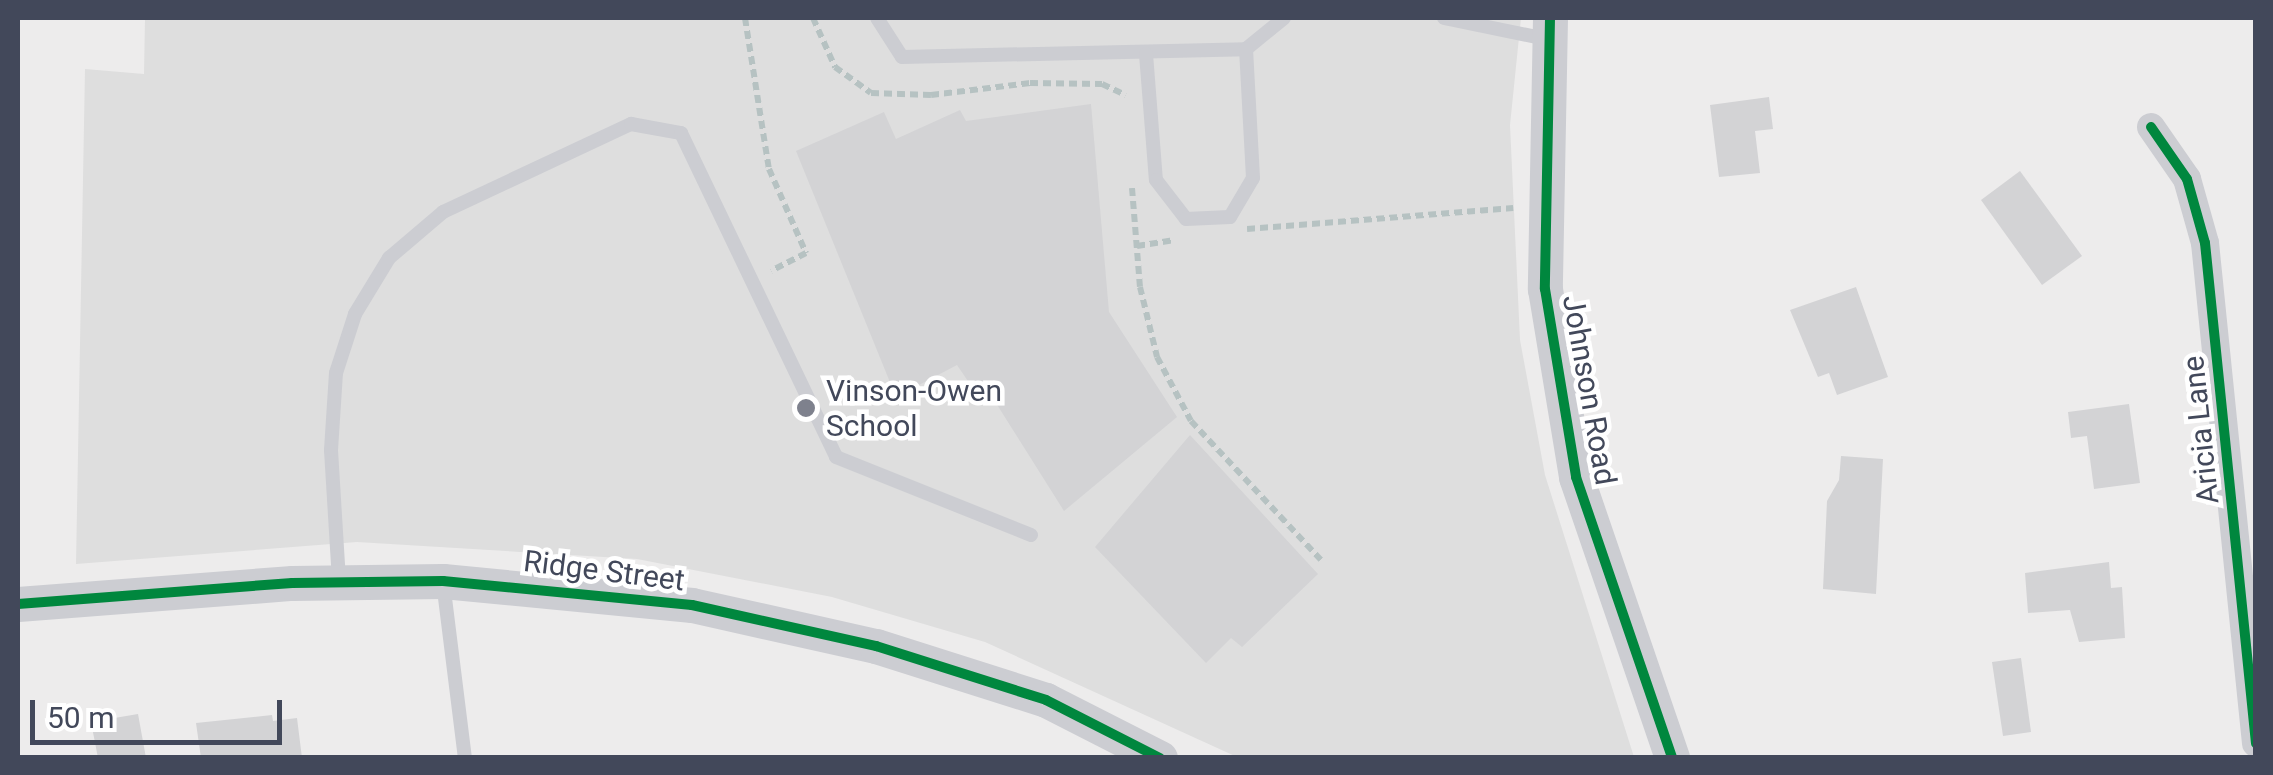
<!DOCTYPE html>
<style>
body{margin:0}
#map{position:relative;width:2273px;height:775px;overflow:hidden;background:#edecec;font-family:Roboto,sans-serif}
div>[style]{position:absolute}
.education>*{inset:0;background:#dedede}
.building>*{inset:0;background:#d3d3d5}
.path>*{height:6px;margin-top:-3px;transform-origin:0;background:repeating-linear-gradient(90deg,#b6c2c2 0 8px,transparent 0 13px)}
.service>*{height:14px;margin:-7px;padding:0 7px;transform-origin:7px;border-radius:7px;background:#cccdd2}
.minor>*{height:28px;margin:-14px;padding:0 14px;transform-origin:14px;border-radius:14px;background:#cccdd2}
.tertiary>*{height:35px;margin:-17.5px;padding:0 17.5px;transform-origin:17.5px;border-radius:17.5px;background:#cccdd2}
.cycleway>*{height:10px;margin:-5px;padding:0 5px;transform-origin:5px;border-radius:5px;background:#00873e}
.dots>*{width:28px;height:28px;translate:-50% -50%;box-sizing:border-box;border:5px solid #fff;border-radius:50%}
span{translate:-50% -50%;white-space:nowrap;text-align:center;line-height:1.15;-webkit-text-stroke:9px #fff;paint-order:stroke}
.street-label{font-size:30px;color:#42485a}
.poi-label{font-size:30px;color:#42485a}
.left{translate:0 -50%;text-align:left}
.frame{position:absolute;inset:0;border:20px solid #42485a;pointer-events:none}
.scale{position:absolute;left:30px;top:700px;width:252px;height:45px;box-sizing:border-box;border:5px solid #42485a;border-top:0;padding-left:12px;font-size:30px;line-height:35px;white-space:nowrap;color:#42485a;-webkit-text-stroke:8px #fff;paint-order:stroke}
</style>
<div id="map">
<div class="education">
<i style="clip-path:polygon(145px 18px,1521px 18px,1510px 125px,1520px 340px,1545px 475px,1634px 757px,1237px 757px,985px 642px,832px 597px,637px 559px,357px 542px,76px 564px,85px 69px,144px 74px)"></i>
</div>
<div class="building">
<i style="clip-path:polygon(1769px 97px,1773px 129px,1755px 131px,1760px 173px,1719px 177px,1710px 105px)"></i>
<i style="clip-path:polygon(1091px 104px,1109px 312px,1177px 417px,1064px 511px,984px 384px,974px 390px,957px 365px,896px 397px,796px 151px,884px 112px,896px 139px,960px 110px,966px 121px)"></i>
<i style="clip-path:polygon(2020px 171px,2082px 256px,2042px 285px,1981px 200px)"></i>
<i style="clip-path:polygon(1856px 287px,1888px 377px,1837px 395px,1829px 373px,1818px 377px,1790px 310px)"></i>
<i style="clip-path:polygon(2129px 404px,2140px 483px,2094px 489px,2087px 436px,2071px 438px,2068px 412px)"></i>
<i style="clip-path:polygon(1190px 435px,1318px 574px,1242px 647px,1231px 638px,1206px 663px,1095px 547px)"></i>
<i style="clip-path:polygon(1841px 456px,1883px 459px,1876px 594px,1823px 589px,1827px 501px,1839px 480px)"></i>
<i style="clip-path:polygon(2109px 562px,2111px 588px,2122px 587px,2125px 638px,2079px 642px,2070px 610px,2028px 613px,2025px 573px)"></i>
<i style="clip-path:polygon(2021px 658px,2031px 732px,2003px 736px,1992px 662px)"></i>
<i style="clip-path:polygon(138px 714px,146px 758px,98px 758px,91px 722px)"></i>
<i style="clip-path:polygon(272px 715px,273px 721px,297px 718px,302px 758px,201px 758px,196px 723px)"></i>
</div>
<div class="path">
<i style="left:745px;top:18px;width:153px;rotate:81deg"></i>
<i style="left:769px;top:169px;width:92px;rotate:66.2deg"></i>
<i style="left:806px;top:253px;width:39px;rotate:153deg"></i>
<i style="left:813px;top:18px;width:54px;rotate:65.8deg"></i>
<i style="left:835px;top:67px;width:44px;rotate:35.8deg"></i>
<i style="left:871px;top:93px;width:60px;rotate:1.9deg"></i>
<i style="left:931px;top:95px;width:100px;rotate:-6.9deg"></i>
<i style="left:1030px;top:83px;width:72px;rotate:0.8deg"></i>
<i style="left:1102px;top:84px;width:26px;rotate:25deg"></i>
<i style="left:1132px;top:188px;width:99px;rotate:85.4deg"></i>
<i style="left:1140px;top:287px;width:72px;rotate:76.3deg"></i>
<i style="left:1157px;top:357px;width:72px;rotate:62deg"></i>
<i style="left:1191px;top:421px;width:190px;rotate:46.9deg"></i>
<i style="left:1247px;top:229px;width:267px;rotate:-4.5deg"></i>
<i style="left:1137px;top:246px;width:38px;rotate:-9deg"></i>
</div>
<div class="service">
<i style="left:877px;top:18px;width:46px;rotate:57.3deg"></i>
<i style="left:902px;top:57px;width:344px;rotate:-1.3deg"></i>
<i style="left:1246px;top:49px;width:49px;rotate:-39.2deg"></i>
<i style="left:1444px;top:18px;width:104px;rotate:11.6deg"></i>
<i style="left:1146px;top:54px;width:126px;rotate:85.5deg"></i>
<i style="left:1156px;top:180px;width:49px;rotate:52.4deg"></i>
<i style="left:1186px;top:219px;width:44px;rotate:-2.6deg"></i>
<i style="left:1230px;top:217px;width:45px;rotate:-59.5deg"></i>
<i style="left:1253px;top:178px;width:129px;rotate:-93.1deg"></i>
<i style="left:339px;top:581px;width:131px;rotate:-93.5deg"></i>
<i style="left:331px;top:450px;width:77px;rotate:-86.3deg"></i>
<i style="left:336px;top:373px;width:62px;rotate:-72.1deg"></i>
<i style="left:355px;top:314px;width:66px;rotate:-58.7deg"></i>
<i style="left:389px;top:258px;width:71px;rotate:-40.4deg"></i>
<i style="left:443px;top:212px;width:208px;rotate:-25.1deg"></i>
<i style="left:631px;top:124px;width:51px;rotate:10.2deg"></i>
<i style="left:681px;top:133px;width:359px;rotate:64.4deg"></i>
<i style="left:836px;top:457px;width:210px;rotate:21.8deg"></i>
<i style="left:443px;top:582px;width:177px;rotate:82.9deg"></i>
</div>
<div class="minor">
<i style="left:2151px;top:127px;width:63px;rotate:55.3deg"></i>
<i style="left:2187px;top:179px;width:66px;rotate:74.3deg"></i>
<i style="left:2205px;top:243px;width:503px;rotate:84.18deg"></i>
</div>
<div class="tertiary">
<i style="left:1550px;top:18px;width:271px;rotate:91.1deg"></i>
<i style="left:1545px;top:289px;width:191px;rotate:80.6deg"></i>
<i style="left:1576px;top:477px;width:297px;rotate:71.1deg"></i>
<i style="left:18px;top:604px;width:275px;rotate:-4.4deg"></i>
<i style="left:292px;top:583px;width:151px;rotate:-0.8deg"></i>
<i style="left:443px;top:581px;width:250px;rotate:5.5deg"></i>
<i style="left:692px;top:605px;width:189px;rotate:12.6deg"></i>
<i style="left:876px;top:646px;width:178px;rotate:17.6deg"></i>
<i style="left:1046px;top:700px;width:128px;rotate:27deg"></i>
</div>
<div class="cycleway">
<i style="left:1550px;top:18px;width:271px;rotate:91.1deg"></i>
<i style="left:1545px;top:289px;width:191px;rotate:80.6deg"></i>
<i style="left:1576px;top:477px;width:297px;rotate:71.1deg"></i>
<i style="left:2151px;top:127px;width:63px;rotate:55.3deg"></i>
<i style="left:2187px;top:179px;width:66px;rotate:74.3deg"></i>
<i style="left:2205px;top:243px;width:503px;rotate:84.18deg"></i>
<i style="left:18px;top:604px;width:275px;rotate:-4.4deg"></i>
<i style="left:292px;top:583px;width:151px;rotate:-0.8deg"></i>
<i style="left:443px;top:581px;width:250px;rotate:5.5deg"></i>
<i style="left:692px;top:605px;width:189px;rotate:12.6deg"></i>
<i style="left:876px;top:646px;width:178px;rotate:17.6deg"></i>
<i style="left:1046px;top:700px;width:128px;rotate:27deg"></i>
</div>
<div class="dots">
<i style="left:806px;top:408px;background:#7e818d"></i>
</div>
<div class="street-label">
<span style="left:1589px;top:390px;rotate:80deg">Johnson Road</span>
<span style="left:2201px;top:430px;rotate:-96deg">Aricia Lane</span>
<span style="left:604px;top:571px;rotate:7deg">Ridge Street</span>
</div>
<div class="poi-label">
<span class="left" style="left:826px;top:408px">Vinson-Owen<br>School</span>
</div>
<div class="frame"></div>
<div class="scale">50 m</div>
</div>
